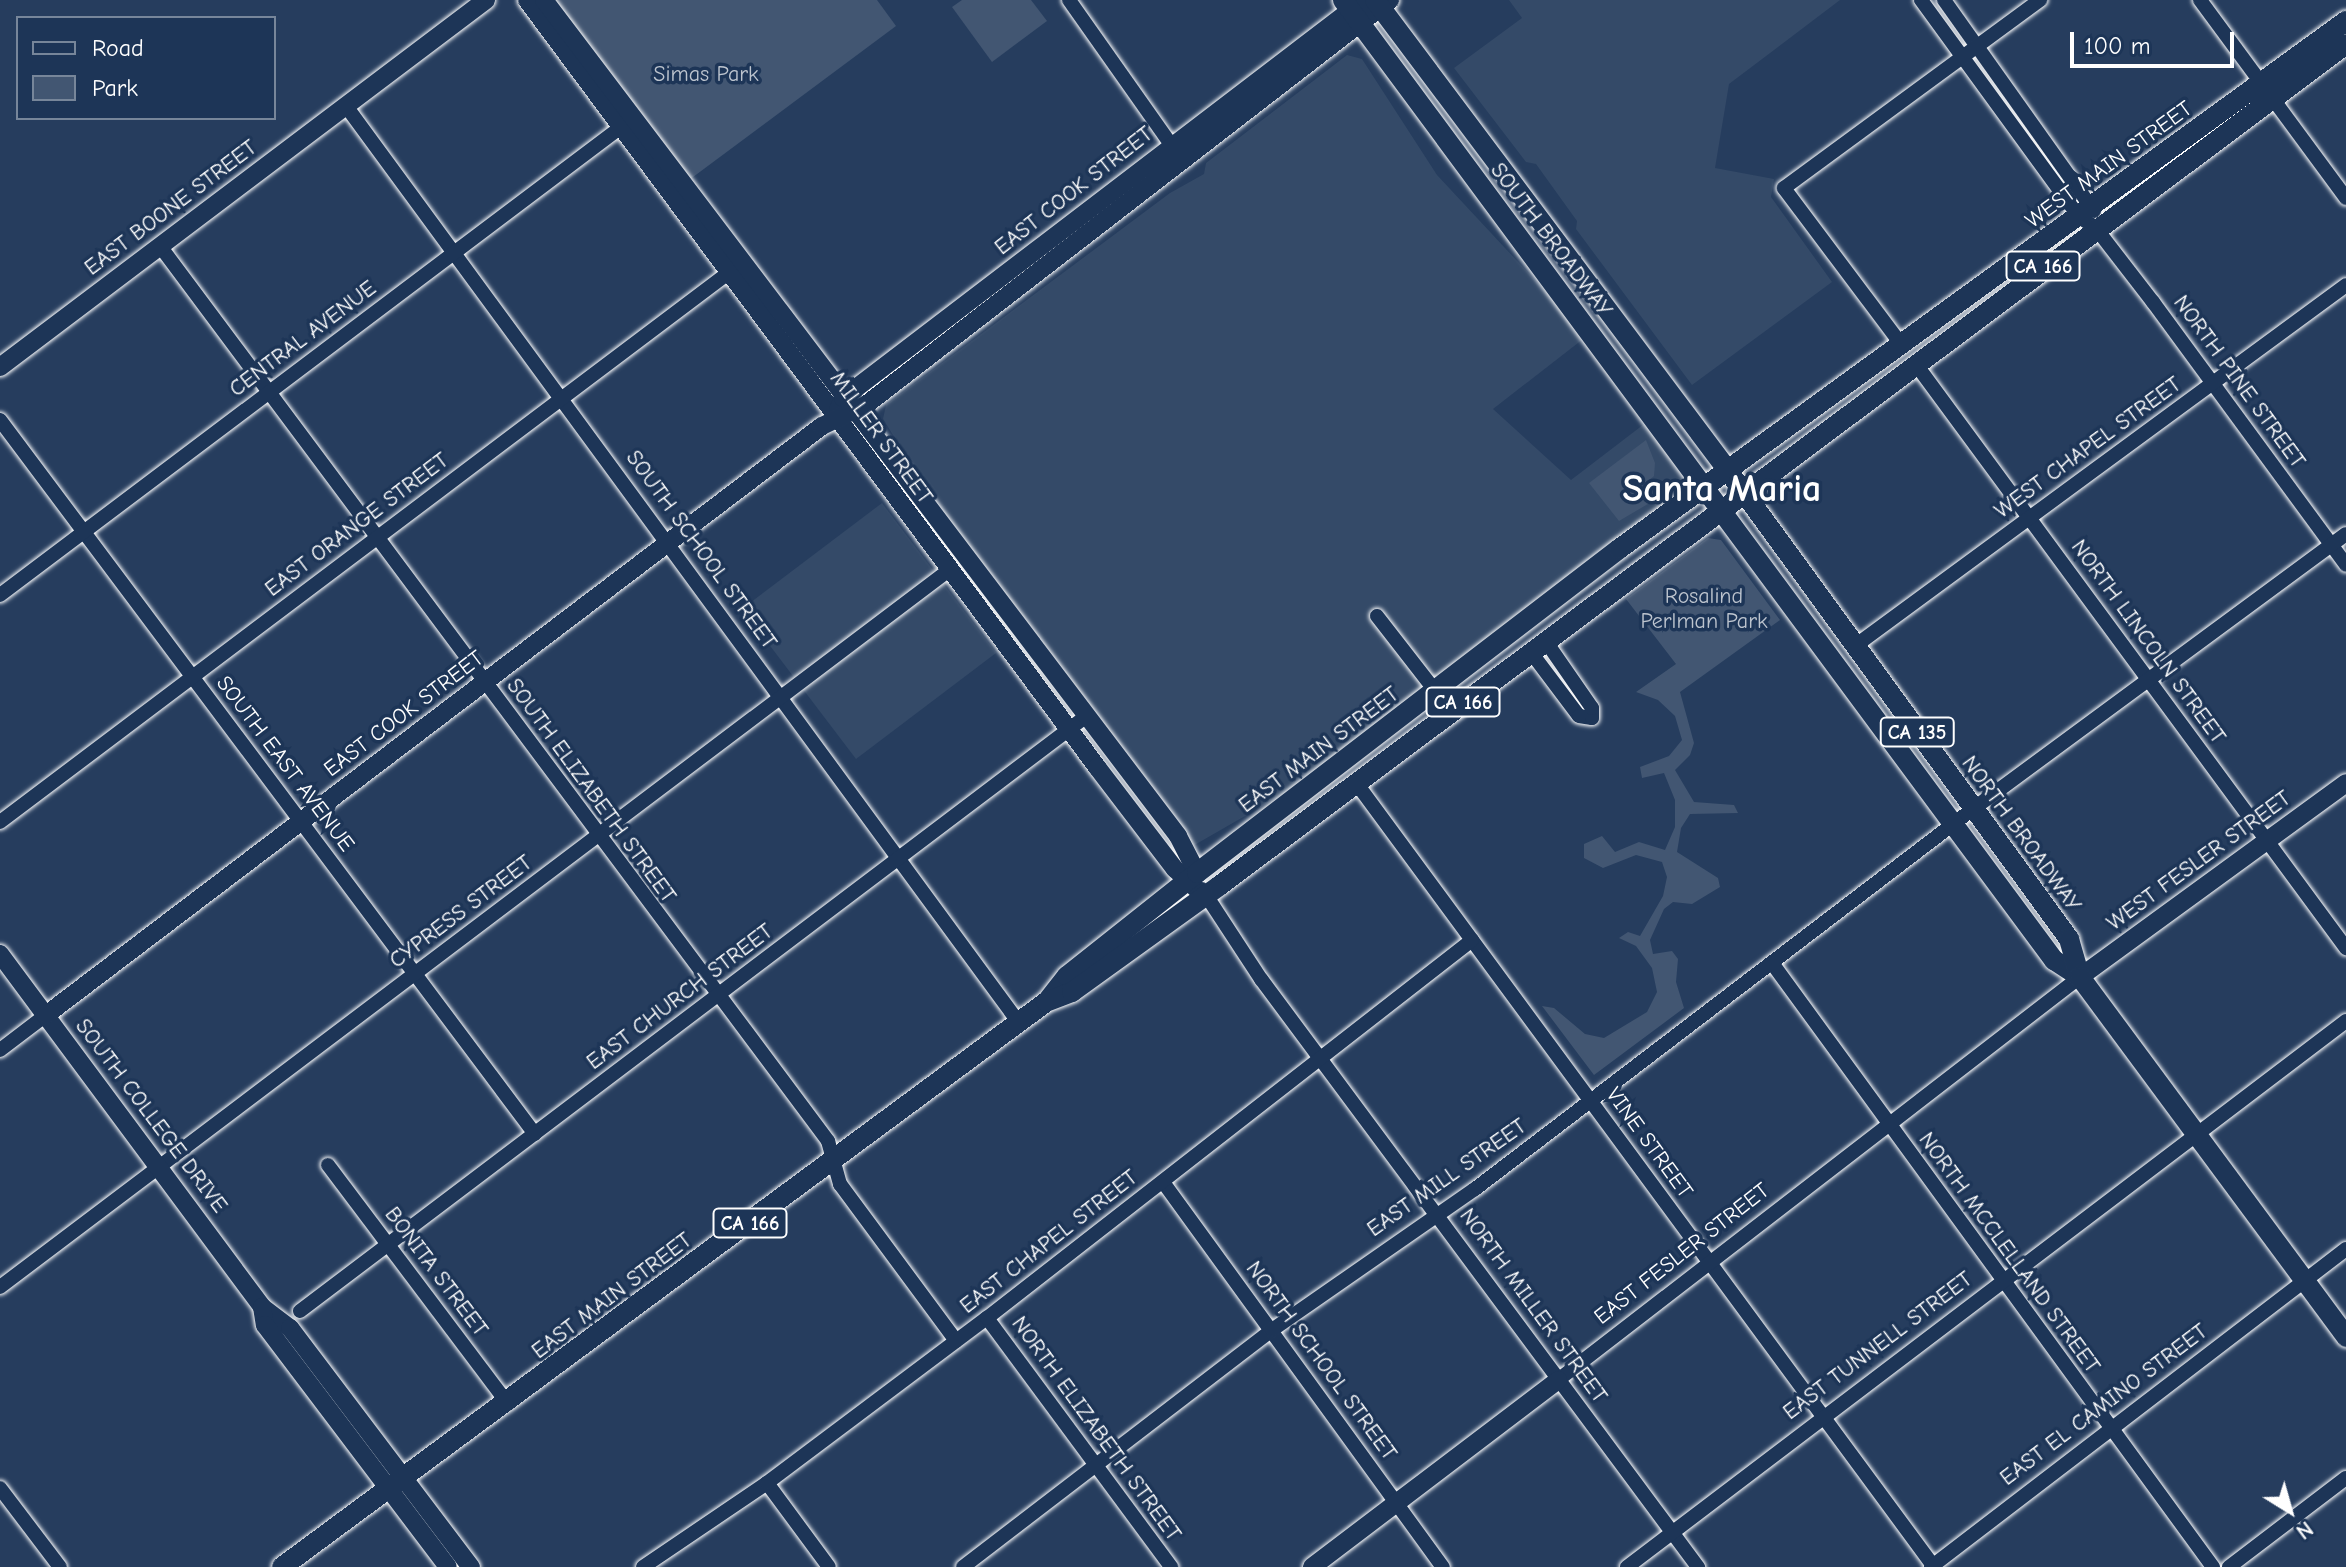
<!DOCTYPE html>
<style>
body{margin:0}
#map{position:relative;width:2346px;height:1567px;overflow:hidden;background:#263d5e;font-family:"Comic Neue",sans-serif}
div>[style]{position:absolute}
.built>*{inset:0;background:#344a68}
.green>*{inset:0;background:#425672}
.roads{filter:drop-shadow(0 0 2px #fff) drop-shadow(0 0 2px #fff)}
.street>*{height:14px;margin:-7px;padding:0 7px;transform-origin:7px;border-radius:7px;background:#1d3557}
.secondary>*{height:18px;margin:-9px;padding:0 9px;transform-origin:9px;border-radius:9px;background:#1d3557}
.primary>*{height:20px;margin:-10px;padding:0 10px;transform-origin:10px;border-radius:10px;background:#1d3557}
span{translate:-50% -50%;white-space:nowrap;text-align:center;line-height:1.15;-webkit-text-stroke:7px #1d3557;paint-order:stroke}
.shield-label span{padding:2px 6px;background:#1d3557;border:2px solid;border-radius:6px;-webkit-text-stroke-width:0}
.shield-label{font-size:20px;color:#fff;font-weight:700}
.park-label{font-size:22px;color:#bdc4ce}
.street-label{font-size:22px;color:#fff}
.town-label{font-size:38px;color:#fff;font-weight:700}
.legend{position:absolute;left:16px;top:16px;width:260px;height:104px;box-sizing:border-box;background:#1d3557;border:2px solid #77869a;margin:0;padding:10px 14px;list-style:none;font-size:24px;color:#fff}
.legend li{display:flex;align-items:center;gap:16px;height:40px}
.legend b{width:40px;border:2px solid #77869a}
.north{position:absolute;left:2250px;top:1471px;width:80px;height:80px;-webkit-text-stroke:6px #1d3557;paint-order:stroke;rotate:143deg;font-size:22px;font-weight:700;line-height:32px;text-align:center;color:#fff}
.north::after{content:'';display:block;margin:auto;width:28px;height:36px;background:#fff;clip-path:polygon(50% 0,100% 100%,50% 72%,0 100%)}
.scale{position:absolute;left:2070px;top:32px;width:164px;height:36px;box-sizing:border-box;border:4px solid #fff;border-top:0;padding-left:10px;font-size:24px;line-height:28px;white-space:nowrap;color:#fff;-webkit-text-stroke:6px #1d3557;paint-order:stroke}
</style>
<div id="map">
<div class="built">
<i style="clip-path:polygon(1509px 0,1840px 0,1729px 84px,1715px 168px,1774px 179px,1771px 197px,1832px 282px,1692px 385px,1576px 229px,1577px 221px,1536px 164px,1526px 162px,1454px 68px,1522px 18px)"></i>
<i style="clip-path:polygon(1347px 55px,1362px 59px,1437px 175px,1587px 336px,1493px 409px,1571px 480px,1652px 418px,1701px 485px,1337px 763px,1191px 847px,959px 540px,883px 419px,886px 405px,1170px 193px,1204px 174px,1206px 163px)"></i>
<i style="clip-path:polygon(882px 503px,996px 653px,856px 759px,742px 609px)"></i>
</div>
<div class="green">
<i style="clip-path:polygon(555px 0,877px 0,896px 26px,689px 180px)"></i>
<i style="clip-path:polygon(962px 0,1031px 0,1047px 21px,992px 62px,952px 7px)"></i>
<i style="clip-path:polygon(1646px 440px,1655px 463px,1654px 476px,1647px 482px,1653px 501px,1619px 521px,1589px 483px)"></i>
<i style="clip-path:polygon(1708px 538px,1721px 540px,1780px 620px,1680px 692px,1694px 743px,1690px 755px,1675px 770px,1694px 802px,1734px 805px,1738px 813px,1690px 814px,1681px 828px,1677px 852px,1718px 878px,1720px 887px,1692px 904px,1673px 902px,1664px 909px,1650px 940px,1653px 954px,1672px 951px,1678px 959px,1676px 982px,1684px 1008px,1594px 1075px,1542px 1006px,1554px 1008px,1585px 1034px,1604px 1038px,1647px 1012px,1657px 992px,1652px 968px,1636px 946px,1619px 938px,1628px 932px,1640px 936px,1663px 896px,1667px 877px,1662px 862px,1636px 855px,1603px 868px,1584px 858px,1584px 844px,1602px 836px,1615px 852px,1639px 842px,1665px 850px,1675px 827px,1675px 800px,1664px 773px,1642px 778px,1640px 767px,1669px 756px,1682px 740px,1675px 716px,1658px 700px,1636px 692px,1676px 664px,1626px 599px)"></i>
</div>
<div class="roads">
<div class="street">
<i style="left:1069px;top:0;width:187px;rotate:54.8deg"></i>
<i style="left:1921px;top:0;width:268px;rotate:53.9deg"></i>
<i style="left:2079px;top:217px;width:19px;rotate:32deg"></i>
<i style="left:2095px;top:227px;width:95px;rotate:52.3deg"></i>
<i style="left:2153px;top:302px;width:326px;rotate:53.7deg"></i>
<i style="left:1944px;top:0;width:259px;rotate:54.6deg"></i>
<i style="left:2200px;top:0;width:246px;rotate:53.6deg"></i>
<i style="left:346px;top:106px;width:1137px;rotate:53.72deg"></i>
<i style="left:160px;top:246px;width:1117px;rotate:53.26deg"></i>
<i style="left:828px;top:1141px;width:45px;rotate:74.4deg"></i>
<i style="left:840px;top:1184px;width:195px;rotate:53.5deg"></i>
<i style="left:1901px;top:344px;width:195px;rotate:-126.9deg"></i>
<i style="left:1784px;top:188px;width:318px;rotate:-36.3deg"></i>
<i style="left:1915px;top:363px;width:727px;rotate:53.62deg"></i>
<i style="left:0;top:420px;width:892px;rotate:53.16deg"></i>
<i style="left:0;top:595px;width:788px;rotate:-37deg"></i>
<i style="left:1377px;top:616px;width:120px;rotate:52.1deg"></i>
<i style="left:1855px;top:646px;width:609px;rotate:-36.32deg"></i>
<i style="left:1530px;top:651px;width:81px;rotate:53deg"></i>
<i style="left:1579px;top:716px;width:13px;rotate:9deg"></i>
<i style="left:1592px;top:718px;width:10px;rotate:-90deg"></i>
<i style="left:1592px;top:708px;width:83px;rotate:-124.7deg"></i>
<i style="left:1357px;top:784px;width:973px;rotate:53.61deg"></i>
<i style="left:0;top:822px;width:920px;rotate:-37.01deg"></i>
<i style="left:1202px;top:889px;width:108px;rotate:56.8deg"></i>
<i style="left:1261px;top:979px;width:733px;rotate:53.38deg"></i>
<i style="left:1772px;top:963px;width:748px;rotate:53.87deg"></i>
<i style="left:0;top:1050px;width:58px;rotate:-37.3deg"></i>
<i style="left:328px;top:1165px;width:299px;rotate:53deg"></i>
<i style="left:1163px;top:1182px;width:476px;rotate:54deg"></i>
<i style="left:0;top:1287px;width:1189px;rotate:-37.07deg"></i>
<i style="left:300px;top:1311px;width:984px;rotate:-37.11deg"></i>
<i style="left:987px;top:1318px;width:310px;rotate:53.5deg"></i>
<i style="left:1558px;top:1380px;width:659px;rotate:-37.67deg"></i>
<i style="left:767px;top:1483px;width:104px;rotate:53.6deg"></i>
<i style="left:0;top:1488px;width:99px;rotate:52.8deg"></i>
<i style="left:643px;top:1567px;width:150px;rotate:-34.1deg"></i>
<i style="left:767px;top:1483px;width:275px;rotate:-36.9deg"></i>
<i style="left:987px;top:1318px;width:615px;rotate:-37.93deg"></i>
<i style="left:963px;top:1567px;width:389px;rotate:-37.5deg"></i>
<i style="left:1272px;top:1330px;width:247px;rotate:-34.8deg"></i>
<i style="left:1475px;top:1189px;width:626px;rotate:-37.35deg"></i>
<i style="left:1973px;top:809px;width:463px;rotate:-36.4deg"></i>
<i style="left:1627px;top:1567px;width:903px;rotate:-37.21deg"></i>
<i style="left:1931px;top:1567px;width:523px;rotate:-37.46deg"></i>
<i style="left:2229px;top:1567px;width:147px;rotate:-37.3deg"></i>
</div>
<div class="secondary">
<i style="left:527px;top:0;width:956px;rotate:53.38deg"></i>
<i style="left:1097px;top:767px;width:128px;rotate:52.6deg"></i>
<i style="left:1175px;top:869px;width:41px;rotate:43deg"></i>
<i style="left:544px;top:0;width:1049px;rotate:52.82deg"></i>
<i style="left:1178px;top:836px;width:42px;rotate:62.8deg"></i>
<i style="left:0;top:367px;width:609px;rotate:-37.06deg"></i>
<i style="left:838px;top:410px;width:13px;rotate:-67deg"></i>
<i style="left:843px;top:398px;width:656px;rotate:-37.38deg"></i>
<i style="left:0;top:954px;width:440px;rotate:53.4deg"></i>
<i style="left:262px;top:1307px;width:35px;rotate:37deg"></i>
<i style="left:290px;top:1328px;width:300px;rotate:52.9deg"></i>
<i style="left:2080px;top:977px;width:329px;rotate:-36.1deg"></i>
<i style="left:46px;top:1015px;width:974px;rotate:-37.2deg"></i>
<i style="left:822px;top:426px;width:50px;rotate:-26.1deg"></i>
<i style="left:867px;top:404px;width:661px;rotate:-37.68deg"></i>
<i style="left:262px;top:1307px;width:18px;rotate:81deg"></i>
<i style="left:265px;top:1325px;width:303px;rotate:52.9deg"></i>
<i style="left:1312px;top:1567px;width:309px;rotate:-37.2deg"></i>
</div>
<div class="primary">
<i style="left:1343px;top:0;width:1195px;rotate:53.48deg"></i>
<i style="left:2054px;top:960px;width:31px;rotate:33deg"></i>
<i style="left:1375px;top:0;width:590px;rotate:53.13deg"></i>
<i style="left:1729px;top:472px;width:578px;rotate:53.94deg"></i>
<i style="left:2069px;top:939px;width:40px;rotate:74deg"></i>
<i style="left:2080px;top:977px;width:448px;rotate:53.5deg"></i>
<i style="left:1049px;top:999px;width:29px;rotate:-52deg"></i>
<i style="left:1067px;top:976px;width:166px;rotate:-38.4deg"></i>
<i style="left:1197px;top:873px;width:532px;rotate:-37.52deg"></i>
<i style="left:1619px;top:549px;width:899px;rotate:-35.99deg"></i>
<i style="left:282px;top:1567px;width:950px;rotate:-36.48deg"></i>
<i style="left:1046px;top:1002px;width:28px;rotate:-21deg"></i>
<i style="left:1072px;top:992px;width:181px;rotate:-35.8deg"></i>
<i style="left:1219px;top:886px;width:1407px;rotate:-36.76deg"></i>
</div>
</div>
<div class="shield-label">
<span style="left:2043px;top:266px">CA 166</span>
<span style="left:1463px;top:702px">CA 166</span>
<span style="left:1917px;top:732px">CA 135</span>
<span style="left:750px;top:1223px">CA 166</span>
</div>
<div class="park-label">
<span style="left:706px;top:75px">Simas Park</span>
<span style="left:1704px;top:609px">Rosalind<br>Perlman Park</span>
</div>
<div class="street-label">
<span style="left:2109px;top:165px;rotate:-36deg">WEST MAIN STREET</span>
<span style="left:1074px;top:191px;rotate:-38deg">EAST COOK STREET</span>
<span style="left:171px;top:208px;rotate:-37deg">EAST BOONE STREET</span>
<span style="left:1551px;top:240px;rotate:53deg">SOUTH BROADWAY</span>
<span style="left:303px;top:339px;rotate:-37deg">CENTRAL AVENUE</span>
<span style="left:2239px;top:382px;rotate:54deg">NORTH PINE STREET</span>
<span style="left:881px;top:438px;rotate:54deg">MILLER STREET</span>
<span style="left:2088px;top:448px;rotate:-36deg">WEST CHAPEL STREET</span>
<span style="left:357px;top:525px;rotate:-37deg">EAST ORANGE STREET</span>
<span style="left:701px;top:550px;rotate:54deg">SOUTH SCHOOL STREET</span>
<span style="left:2148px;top:642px;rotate:54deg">NORTH LINCOLN STREET</span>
<span style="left:404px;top:714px;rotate:-37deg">EAST COOK STREET</span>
<span style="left:1319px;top:750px;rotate:-37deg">EAST MAIN STREET</span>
<span style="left:285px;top:764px;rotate:53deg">SOUTH EAST AVENUE</span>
<span style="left:591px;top:791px;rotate:54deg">SOUTH ELIZABETH STREET</span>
<span style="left:2021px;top:834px;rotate:54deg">NORTH BROADWAY</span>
<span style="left:2199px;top:861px;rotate:-36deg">WEST FESLER STREET</span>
<span style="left:461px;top:912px;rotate:-37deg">CYPRESS STREET</span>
<span style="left:680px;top:997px;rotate:-37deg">EAST CHURCH STREET</span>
<span style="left:151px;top:1116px;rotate:53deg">SOUTH COLLEGE DRIVE</span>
<span style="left:1649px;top:1143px;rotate:54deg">VINE STREET</span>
<span style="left:1447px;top:1178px;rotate:-35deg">EAST MILL STREET</span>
<span style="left:1049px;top:1242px;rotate:-38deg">EAST CHAPEL STREET</span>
<span style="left:2009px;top:1253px;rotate:54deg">NORTH MCCLELLAND STREET</span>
<span style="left:1682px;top:1254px;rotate:-38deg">EAST FESLER STREET</span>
<span style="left:436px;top:1272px;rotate:53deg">BONITA STREET</span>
<span style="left:612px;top:1296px;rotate:-37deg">EAST MAIN STREET</span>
<span style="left:1533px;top:1306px;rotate:54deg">NORTH MILLER STREET</span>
<span style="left:1878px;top:1346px;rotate:-37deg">EAST TUNNELL STREET</span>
<span style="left:1321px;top:1361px;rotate:54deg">NORTH SCHOOL STREET</span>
<span style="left:2104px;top:1405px;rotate:-37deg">EAST EL CAMINO STREET</span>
<span style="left:1096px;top:1429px;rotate:54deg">NORTH ELIZABETH STREET</span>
</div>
<div class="town-label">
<span style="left:1722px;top:490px">Santa Maria</span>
</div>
<ul class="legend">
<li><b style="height:10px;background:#1d3557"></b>Road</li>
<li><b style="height:22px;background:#425672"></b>Park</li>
</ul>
<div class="north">N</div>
<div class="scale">100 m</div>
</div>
